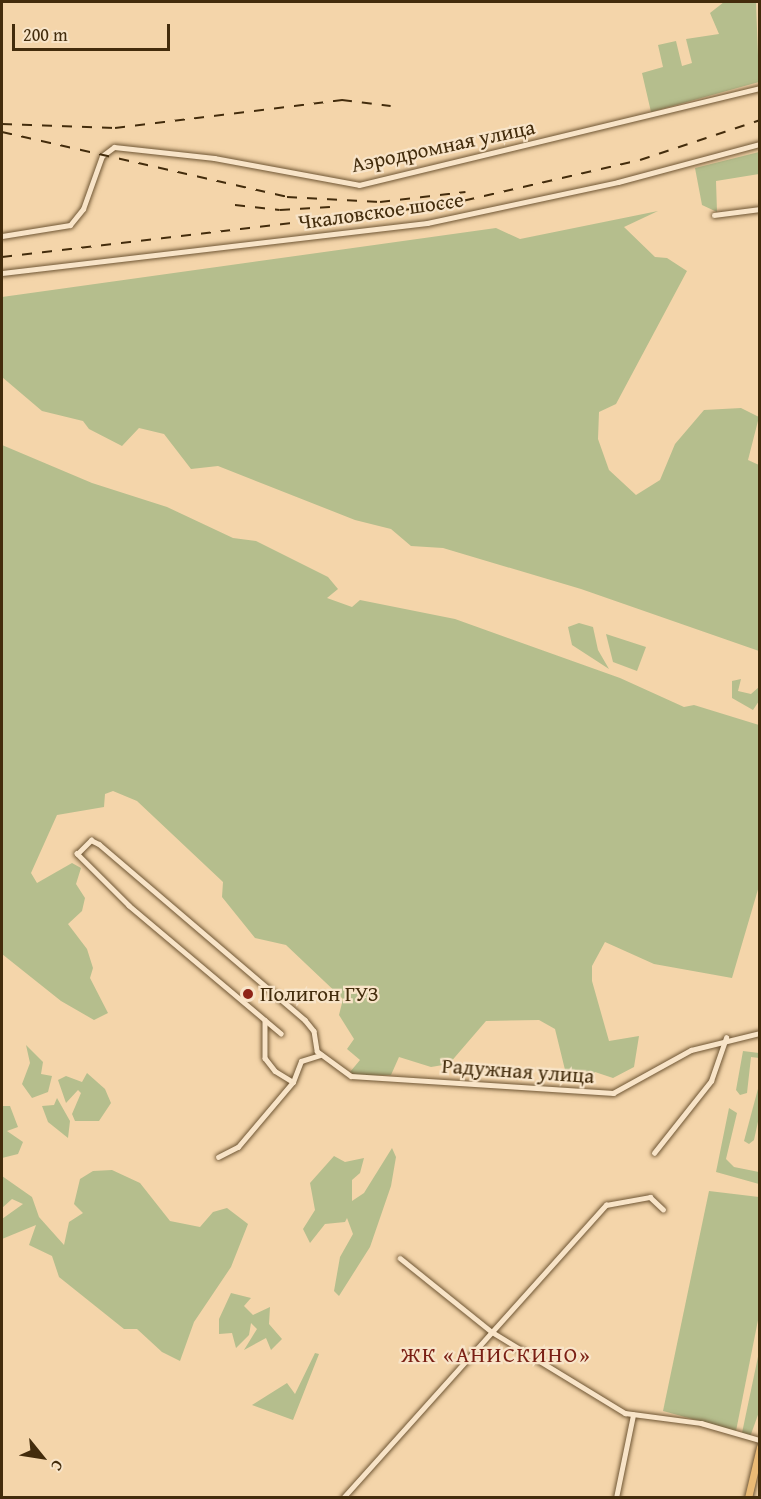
<!DOCTYPE html>
<meta charset="utf-8">
<style>
body{margin:0}
#map{position:relative;width:761px;height:1499px;overflow:hidden;background:#f4d5aa;font-family:"Gentium Book Plus",serif}
div>[style]{position:absolute}
.green>*{inset:0;background:#b5be8d}
.roads{filter:drop-shadow(0 0 2px #6f5634) drop-shadow(0 0 2px #6f5634)}
.minor>*{height:4.5px;margin:-2.25px;padding:0 2.25px;transform-origin:2.25px;border-radius:2.25px;background:#f8e4c8}
.tertiary>*{height:5px;margin:-2.5px;padding:0 2.5px;transform-origin:2.5px;border-radius:2.5px;background:#f8e4c8}
.primary>*{height:7px;margin:-3.5px;padding:0 3.5px;transform-origin:3.5px;border-radius:3.5px;background:#eaba75}
.rail>*{height:1.5px;margin-top:-0.75px;transform-origin:0;background:repeating-linear-gradient(90deg,#432c0c 0 10px,transparent 0 20px)}
.dots>*{width:16px;height:16px;translate:-50% -50%;box-sizing:border-box;border:3px solid #f8e4c8;border-radius:50%}
span{translate:-50% -50%;white-space:nowrap;text-align:center;line-height:1.15;-webkit-text-stroke:4.5px #f8e4c8;paint-order:stroke}
.street-label{font-size:21px;color:#432c0c}
.poi-label{font-size:21px;color:#432c0c}
.left{translate:0 -50%;text-align:left}
.neighbourhood-label{font-size:22px;color:#7a1f14;letter-spacing:1.5px}
.frame{position:absolute;inset:0;border:3px solid #432c0c;pointer-events:none}
.north{position:absolute;left:12px;top:1427px;width:60px;height:60px;-webkit-text-stroke:4px #f8e4c8;paint-order:stroke;rotate:120deg;font-size:16px;font-weight:700;line-height:24px;text-align:center;color:#432c0c}
.north::after{content:'';display:block;margin:auto;width:21px;height:27px;background:#432c0c;clip-path:polygon(50% 0,100% 100%,50% 72%,0 100%)}
.scale{position:absolute;left:12px;top:24px;width:158px;height:27px;box-sizing:border-box;border:3px solid #432c0c;border-top:0;padding-left:8px;font-size:18px;line-height:21px;white-space:nowrap;color:#432c0c;-webkit-text-stroke:4px #f8e4c8;paint-order:stroke}
</style>
<div id="map">
<div class="green">
<i style="clip-path:polygon(724px 2px,756px 2px,759px 82px,651px 112px,642px 73px,663px 67px,658px 45px,676px 41px,682px 66px,692px 63px,686px 39px,719px 34px,710px 13px)"></i>
<i style="clip-path:polygon(759px 152px,759px 174px,716px 181px,717px 212px,702px 205px,695px 168px)"></i>
<i style="clip-path:polygon(658px 211px,624px 227px,655px 257px,667px 258px,687px 271px,616px 404px,599px 412px,598px 439px,609px 470px,636px 495px,660px 480px,675px 444px,704px 410px,741px 408px,759px 417px,748px 460px,759px 465px,759px 651px,581px 589px,443px 548px,411px 546px,391px 529px,355px 520px,218px 466px,191px 469px,164px 434px,139px 428px,122px 446px,89px 429px,83px 421px,42px 411px,2px 377px,2px 297px,496px 228px,520px 239px)"></i>
<i style="clip-path:polygon(2px 445px,92px 483px,167px 507px,233px 538px,256px 541px,328px 577px,338px 589px,327px 598px,352px 607px,360px 600px,455px 619px,620px 678px,684px 707px,694px 705px,759px 725px,759px 886px,732px 978px,654px 964px,605px 942px,592px 966px,592px 981px,609px 1041px,639px 1036px,634px 1067px,613px 1078px,595px 1072px,589px 1079px,567px 1078px,555px 1029px,539px 1020px,486px 1021px,449px 1064px,431px 1067px,399px 1057px,391px 1075px,357px 1076px,350px 1072px,360px 1060px,347px 1049px,354px 1039px,339px 1015px,343px 999px,286px 945px,255px 938px,222px 897px,223px 882px,137px 801px,113px 791px,105px 794px,104px 807px,57px 815px,31px 873px,37px 883px,72px 863px,81px 868px,76px 884px,85px 898px,82px 911px,68px 924px,87px 949px,93px 968px,90px 978px,108px 1013px,94px 1020px,61px 1001px,2px 954px)"></i>
<i style="clip-path:polygon(579px 623px,593px 627px,598px 650px,609px 669px,572px 645px,568px 627px)"></i>
<i style="clip-path:polygon(606px 634px,646px 647px,637px 671px,613px 662px)"></i>
<i style="clip-path:polygon(741px 679px,738px 691px,751px 694px,759px 687px,759px 701px,753px 710px,732px 698px,732px 681px)"></i>
<i style="clip-path:polygon(26px 1045px,43px 1062px,41px 1074px,52px 1076px,48px 1092px,32px 1098px,22px 1084px,30px 1063px)"></i>
<i style="clip-path:polygon(743px 1051px,759px 1053px,759px 1058px,751px 1057px,747px 1093px,740px 1095px,736px 1090px)"></i>
<i style="clip-path:polygon(87px 1073px,105px 1089px,111px 1103px,99px 1121px,75px 1121px,72px 1114px,81px 1093px,78px 1090px,66px 1103px,58px 1080px,66px 1076px,82px 1082px)"></i>
<i style="clip-path:polygon(759px 1085px,759px 1117px,754px 1140px,749px 1144px,744px 1141px)"></i>
<i style="clip-path:polygon(57px 1098px,70px 1121px,68px 1138px,48px 1122px,42px 1106px,54px 1105px)"></i>
<i style="clip-path:polygon(2px 1106px,10px 1106px,18px 1127px,7px 1131px,23px 1142px,18px 1154px,2px 1158px)"></i>
<i style="clip-path:polygon(729px 1108px,737px 1113px,726px 1159px,734px 1167px,759px 1172px,759px 1184px,716px 1172px)"></i>
<i style="clip-path:polygon(392px 1148px,396px 1157px,391px 1186px,370px 1247px,339px 1296px,334px 1291px,340px 1257px,353px 1234px,347px 1218px,345px 1222px,325px 1224px,310px 1243px,303px 1229px,315px 1210px,310px 1183px,334px 1156px,345px 1162px,364px 1158px,360px 1173px,352px 1180px,352px 1201px,364px 1193px)"></i>
<i style="clip-path:polygon(112px 1170px,140px 1183px,170px 1221px,200px 1227px,213px 1212px,227px 1208px,248px 1224px,231px 1267px,194px 1322px,180px 1361px,162px 1352px,137px 1329px,124px 1329px,59px 1277px,52px 1256px,29px 1245px,36px 1225px,2px 1239px,2px 1219px,23px 1204px,12px 1199px,2px 1208px,2px 1176px,32px 1197px,39px 1217px,64px 1245px,69px 1222px,83px 1213px,74px 1204px,80px 1179px,93px 1171px)"></i>
<i style="clip-path:polygon(709px 1191px,759px 1197px,759px 1315px,736px 1431px,663px 1411px)"></i>
<i style="clip-path:polygon(231px 1293px,251px 1298px,244px 1306px,253px 1315px,270px 1307px,269px 1324px,282px 1339px,271px 1350px,266px 1338px,244px 1350px,257px 1329px,251px 1323px,249px 1335px,236px 1348px,232px 1333px,219px 1334px,219px 1319px)"></i>
<i style="clip-path:polygon(759px 1352px,759px 1412px,750px 1437px,742px 1433px)"></i>
<i style="clip-path:polygon(315px 1353px,319px 1354px,293px 1420px,252px 1405px,287px 1383px,295px 1394px)"></i>
</div>
<div class="roads">
<div class="minor">
<i style="left:714px;top:215px;width:46px;rotate:-7.4deg"></i>
<i style="left:265px;top:1020px;width:38px;rotate:90deg"></i>
<i style="left:265px;top:1058px;width:16px;rotate:52deg"></i>
<i style="left:275px;top:1071px;width:21px;rotate:31deg"></i>
<i style="left:281px;top:1034px;width:199px;rotate:-139.9deg"></i>
<i style="left:129px;top:906px;width:74px;rotate:-135deg"></i>
<i style="left:77px;top:854px;width:20px;rotate:-45deg"></i>
<i style="left:91px;top:840px;width:9px;rotate:27deg"></i>
<i style="left:99px;top:844px;width:271px;rotate:40.5deg"></i>
<i style="left:305px;top:1020px;width:14px;rotate:51deg"></i>
<i style="left:314px;top:1031px;width:20px;rotate:81deg"></i>
<i style="left:317px;top:1051px;width:42px;rotate:36.3deg"></i>
<i style="left:351px;top:1076px;width:263px;rotate:3.7deg"></i>
<i style="left:613px;top:1093px;width:89px;rotate:-28.9deg"></i>
<i style="left:691px;top:1050px;width:71px;rotate:-13.8deg"></i>
<i style="left:654px;top:1153px;width:92px;rotate:-51.6deg"></i>
<i style="left:711px;top:1081px;width:46px;rotate:-70.8deg"></i>
<i style="left:218px;top:1157px;width:22px;rotate:-27deg"></i>
<i style="left:238px;top:1147px;width:85px;rotate:-49.8deg"></i>
<i style="left:293px;top:1082px;width:22px;rotate:-69deg"></i>
<i style="left:301px;top:1061px;width:21px;rotate:-17deg"></i>
<i style="left:400px;top:1258px;width:118px;rotate:38.8deg"></i>
<i style="left:492px;top:1332px;width:156px;rotate:31.3deg"></i>
<i style="left:625px;top:1413px;width:77px;rotate:7.5deg"></i>
<i style="left:701px;top:1423px;width:61px;rotate:16.1deg"></i>
<i style="left:343px;top:1498px;width:394px;rotate:-48.1deg"></i>
<i style="left:606px;top:1205px;width:45px;rotate:-10.3deg"></i>
<i style="left:650px;top:1197px;width:18px;rotate:43deg"></i>
<i style="left:616px;top:1498px;width:85px;rotate:-78.4deg"></i>
</div>
<div class="tertiary">
<i style="left:2px;top:236px;width:69px;rotate:-9.2deg"></i>
<i style="left:70px;top:225px;width:21px;rotate:-51deg"></i>
<i style="left:83px;top:209px;width:56px;rotate:-70.3deg"></i>
<i style="left:102px;top:156px;width:15px;rotate:-37deg"></i>
<i style="left:114px;top:147px;width:101px;rotate:6.3deg"></i>
<i style="left:214px;top:158px;width:147px;rotate:10.5deg"></i>
<i style="left:359px;top:185px;width:413px;rotate:-13.6deg"></i>
<i style="left:2px;top:273px;width:428px;rotate:-6.7deg"></i>
<i style="left:427px;top:223px;width:195px;rotate:-12.1deg"></i>
<i style="left:618px;top:182px;width:147px;rotate:-15deg"></i>
</div>
<div class="primary">
<i style="left:748px;top:1498px;width:52px;rotate:-76.8deg"></i>
</div>
</div>
<div class="rail">
<i style="left:2px;top:124px;width:113px;rotate:2deg"></i>
<i style="left:115px;top:128px;width:229px;rotate:-7deg"></i>
<i style="left:342px;top:100px;width:49px;rotate:7deg"></i>
<i style="left:2px;top:132px;width:292px;rotate:12.8deg"></i>
<i style="left:287px;top:197px;width:93px;rotate:3.1deg"></i>
<i style="left:380px;top:202px;width:86px;rotate:-6.7deg"></i>
<i style="left:235px;top:205px;width:45px;rotate:6.3deg"></i>
<i style="left:280px;top:210px;width:50px;rotate:-3.4deg"></i>
<i style="left:2px;top:257px;width:446px;rotate:-6.7deg"></i>
<i style="left:445px;top:205px;width:200px;rotate:-13deg"></i>
<i style="left:640px;top:160px;width:126px;rotate:-18.4deg"></i>
</div>
<div class="dots">
<i style="left:248px;top:994px;background:#8f2418"></i>
</div>
<div class="street-label">
<span style="left:443px;top:146px;rotate:-12deg">Аэродромная улица</span>
<span style="left:381px;top:211px;rotate:-8deg">Чкаловское шоссе</span>
<span style="left:518px;top:1071px;rotate:4deg">Радужная улица</span>
</div>
<div class="poi-label">
<span class="left" style="left:260px;top:994px">Полигон ГУЗ</span>
</div>
<div class="neighbourhood-label">
<span style="left:496px;top:1355px">ЖК «АНИСКИНО»</span>
</div>
<div class="frame"></div>
<div class="north">С</div>
<div class="scale">200 m</div>
</div>
